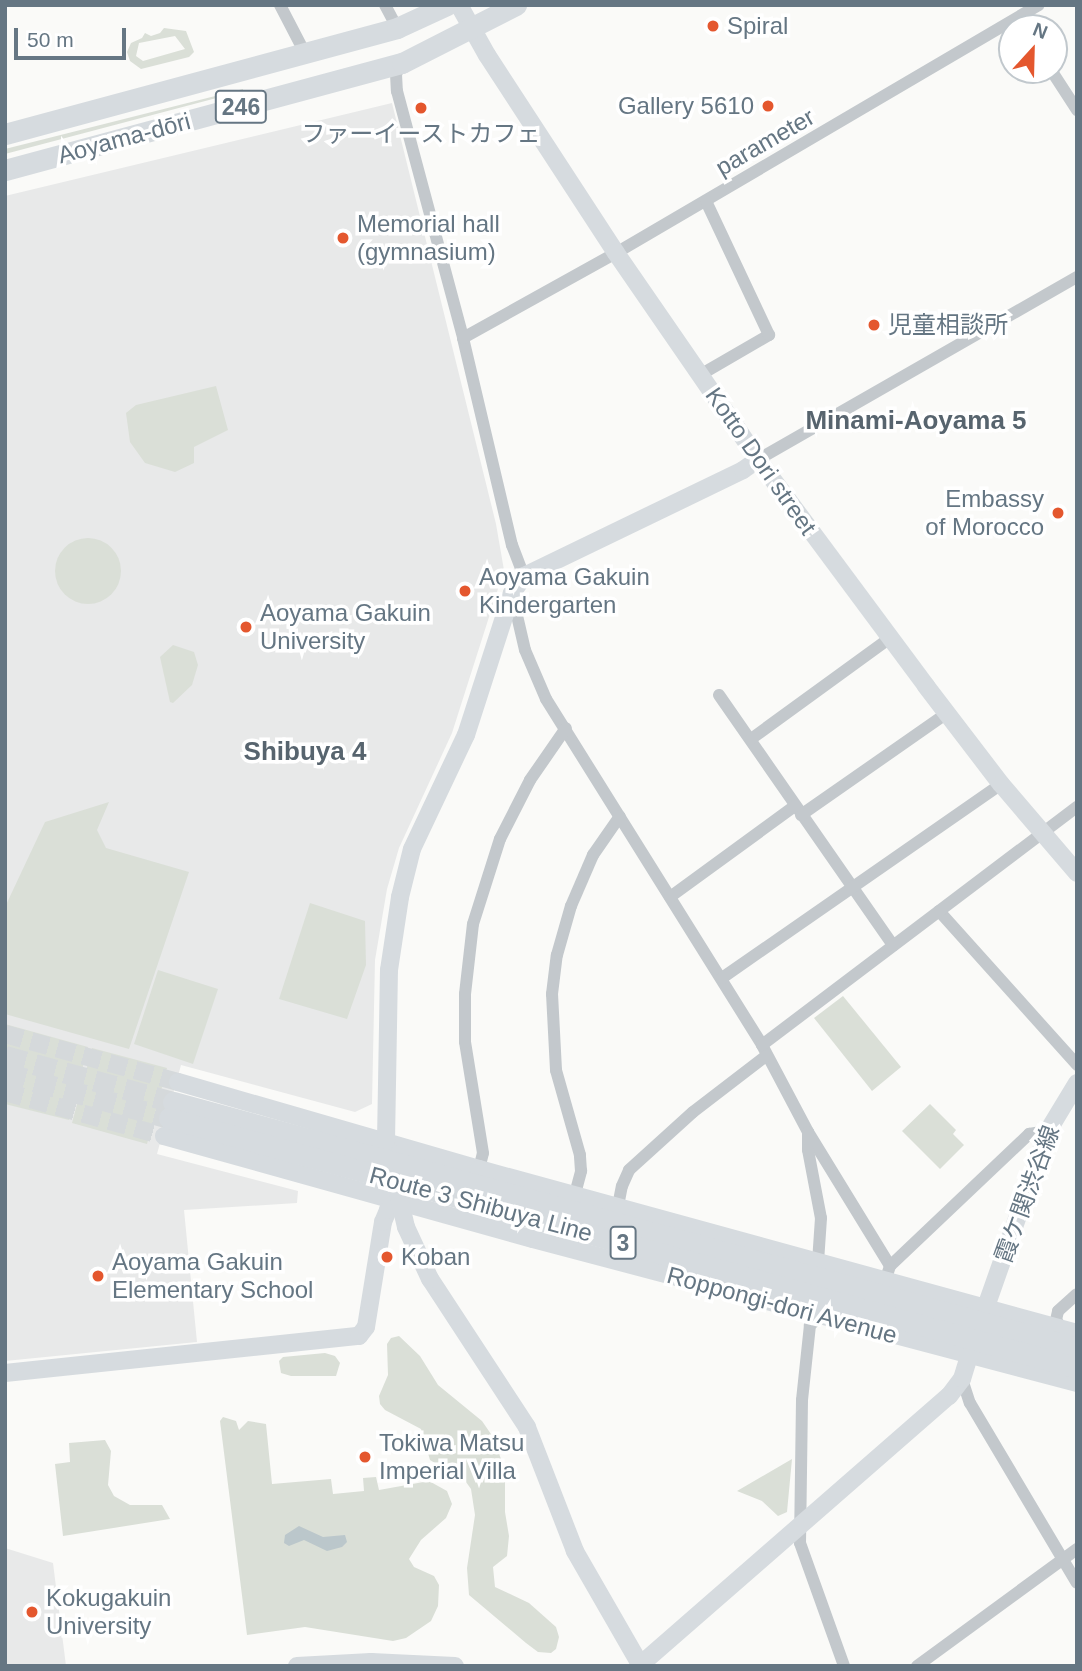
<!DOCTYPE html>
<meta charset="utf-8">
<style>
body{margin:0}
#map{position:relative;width:1082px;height:1671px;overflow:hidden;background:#fafaf8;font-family:Arial,"Noto Sans JP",sans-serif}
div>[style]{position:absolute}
.built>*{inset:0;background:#e8e9e9}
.green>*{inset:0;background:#dadfd7}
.round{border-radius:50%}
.water>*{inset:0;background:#bbc7cb}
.secondary-tunnel>*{height:18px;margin-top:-9px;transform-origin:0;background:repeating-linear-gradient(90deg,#d5d9db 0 18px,transparent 0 27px)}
.highway-tunnel>*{height:21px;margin-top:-10.5px;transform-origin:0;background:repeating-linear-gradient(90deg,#d5d9db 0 21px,transparent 0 31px)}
.street>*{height:12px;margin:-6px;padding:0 6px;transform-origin:6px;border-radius:6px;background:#c3c8cc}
.secondary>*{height:18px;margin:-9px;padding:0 9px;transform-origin:9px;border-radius:9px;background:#d6dbdf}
.highway>*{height:21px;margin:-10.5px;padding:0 10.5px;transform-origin:10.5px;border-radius:10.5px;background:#d6dbdf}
.dots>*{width:19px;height:19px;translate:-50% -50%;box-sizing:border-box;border:4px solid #fff;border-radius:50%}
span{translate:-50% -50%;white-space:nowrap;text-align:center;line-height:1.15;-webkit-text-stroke:7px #fff;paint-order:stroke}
.shield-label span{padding:2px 5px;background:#fff;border:2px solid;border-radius:5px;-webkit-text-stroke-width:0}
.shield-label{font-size:23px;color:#657683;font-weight:700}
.poi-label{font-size:24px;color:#657683}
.left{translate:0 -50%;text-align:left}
.right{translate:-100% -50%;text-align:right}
.street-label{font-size:24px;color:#657683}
.neighbourhood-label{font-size:26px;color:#57646e;font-weight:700}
.frame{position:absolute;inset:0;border:7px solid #657683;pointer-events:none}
.north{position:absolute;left:998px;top:14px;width:70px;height:70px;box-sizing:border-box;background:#fff;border:2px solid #c1c8cd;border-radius:50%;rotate:22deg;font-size:19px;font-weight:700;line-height:28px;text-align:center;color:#657683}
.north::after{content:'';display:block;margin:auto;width:24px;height:32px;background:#e4572e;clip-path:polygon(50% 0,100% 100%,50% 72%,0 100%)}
.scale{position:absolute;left:14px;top:28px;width:112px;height:32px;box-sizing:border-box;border:4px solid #657683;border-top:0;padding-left:9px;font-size:21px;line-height:24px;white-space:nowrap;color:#657683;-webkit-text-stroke:5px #fff;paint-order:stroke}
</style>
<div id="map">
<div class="built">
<i style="clip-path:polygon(392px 103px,496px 524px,504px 570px,452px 733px,399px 848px,387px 889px,375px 960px,372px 1104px,355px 1112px,181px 1065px,157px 1154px,298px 1191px,297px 1203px,184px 1210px,197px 1342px,5px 1361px,5px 196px)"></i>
<i style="clip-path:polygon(5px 1548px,53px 1563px,66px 1666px,5px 1666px)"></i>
</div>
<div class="green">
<i style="clip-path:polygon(evenodd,164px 28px,186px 31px,194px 52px,189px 57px,141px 69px,130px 61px,127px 52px,131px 43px,142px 38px,145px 33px,151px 36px,160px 33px,164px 28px,175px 36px,185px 49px,143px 61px,136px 56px,139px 43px,175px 36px)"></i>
<i style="clip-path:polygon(243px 89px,243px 91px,5px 154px,5px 149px)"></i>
<i style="clip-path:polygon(216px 386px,228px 430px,194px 447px,194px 463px,175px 472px,145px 463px,130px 442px,126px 413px,136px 405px)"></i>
<i class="round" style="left:55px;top:538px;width:66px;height:66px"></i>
<i style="clip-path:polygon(173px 645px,194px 652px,198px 665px,192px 685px,173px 703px,170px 702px,160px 657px)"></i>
<i style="clip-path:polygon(109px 802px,97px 830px,106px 848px,189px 872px,129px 1049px,5px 1014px,5px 907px,45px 822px)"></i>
<i style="clip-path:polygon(310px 903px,365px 921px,366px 965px,347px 1019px,279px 999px)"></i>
<i style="clip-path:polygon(158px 970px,218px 989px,193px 1064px,134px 1044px)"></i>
<i style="clip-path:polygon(843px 996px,901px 1067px,872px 1091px,814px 1018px)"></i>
<i style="clip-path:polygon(5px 1024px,88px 1047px,69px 1120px,5px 1104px)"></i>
<i style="clip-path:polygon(92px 1048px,167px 1068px,147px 1144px,72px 1123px)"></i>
<i style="clip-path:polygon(930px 1104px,956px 1130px,953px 1134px,964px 1145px,940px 1169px,902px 1131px)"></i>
<i style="clip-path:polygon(399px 1336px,420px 1356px,438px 1385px,482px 1421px,493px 1437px,505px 1470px,505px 1512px,509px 1536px,507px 1556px,493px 1567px,495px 1587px,529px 1603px,556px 1627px,559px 1637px,556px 1649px,551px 1653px,538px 1652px,526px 1643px,469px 1595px,467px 1568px,475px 1515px,471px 1489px,466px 1482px,430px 1460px,421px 1429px,385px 1410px,380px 1404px,379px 1396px,388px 1375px,387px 1344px,391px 1338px)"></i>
<i style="clip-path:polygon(325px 1353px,335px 1356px,340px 1363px,336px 1376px,291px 1376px,281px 1373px,279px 1361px,283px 1357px)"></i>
<i style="clip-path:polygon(223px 1417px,236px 1421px,239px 1430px,248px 1421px,266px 1424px,272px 1484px,331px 1479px,333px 1494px,364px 1491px,363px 1478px,376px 1477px,379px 1490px,429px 1481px,447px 1491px,452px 1504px,446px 1518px,421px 1540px,409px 1559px,414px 1567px,434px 1576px,439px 1585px,438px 1606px,431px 1621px,406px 1638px,393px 1641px,305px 1627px,247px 1635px,220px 1421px)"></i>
<i style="clip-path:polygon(105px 1440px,111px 1451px,108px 1485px,114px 1496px,130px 1505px,162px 1505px,170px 1519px,63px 1536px,55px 1464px,70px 1462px,69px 1443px)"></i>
<i style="clip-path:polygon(792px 1459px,787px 1512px,778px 1516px,762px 1501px,737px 1491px)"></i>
</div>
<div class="water">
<i style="clip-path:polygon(299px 1526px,323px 1537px,345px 1535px,347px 1542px,342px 1547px,327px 1551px,304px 1540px,289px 1546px,284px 1543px,285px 1535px)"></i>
</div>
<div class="secondary-tunnel">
<i style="left:5px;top:1034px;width:180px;rotate:15.5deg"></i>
<i style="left:5px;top:1092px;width:165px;rotate:15.5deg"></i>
</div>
<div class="highway-tunnel">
<i style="left:5px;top:1056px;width:174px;rotate:15.3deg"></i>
<i style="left:5px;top:1073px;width:170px;rotate:15.3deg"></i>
</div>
<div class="street">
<i style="left:280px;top:5px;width:54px;rotate:62.5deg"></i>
<i style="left:385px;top:5px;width:26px;rotate:62deg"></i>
<i style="left:402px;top:63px;width:13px;rotate:119deg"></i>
<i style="left:396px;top:74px;width:17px;rotate:87deg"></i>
<i style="left:397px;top:91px;width:256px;rotate:75deg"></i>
<i style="left:463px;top:338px;width:213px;rotate:76.7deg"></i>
<i style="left:512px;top:545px;width:33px;rotate:69deg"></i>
<i style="left:1051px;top:70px;width:48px;rotate:57deg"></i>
<i style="left:463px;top:338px;width:175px;rotate:-29.1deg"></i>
<i style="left:616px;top:253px;width:490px;rotate:-30.4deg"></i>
<i style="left:700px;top:375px;width:80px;rotate:-30.1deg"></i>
<i style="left:769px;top:335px;width:148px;rotate:-115.2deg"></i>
<i style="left:759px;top:459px;width:366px;rotate:-29.8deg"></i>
<i style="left:512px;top:594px;width:57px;rotate:76.9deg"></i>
<i style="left:525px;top:650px;width:53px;rotate:66.8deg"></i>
<i style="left:546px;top:699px;width:408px;rotate:58deg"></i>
<i style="left:762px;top:1045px;width:98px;rotate:62.1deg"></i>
<i style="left:808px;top:1132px;width:157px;rotate:58.5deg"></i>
<i style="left:890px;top:1266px;width:16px;rotate:108deg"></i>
<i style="left:719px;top:695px;width:305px;rotate:55.2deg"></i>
<i style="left:751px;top:739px;width:172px;rotate:-36deg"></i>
<i style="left:801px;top:815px;width:178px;rotate:-34.9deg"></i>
<i style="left:670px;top:897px;width:155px;rotate:-36.1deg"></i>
<i style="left:939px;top:911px;width:207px;rotate:48.1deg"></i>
<i style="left:722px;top:978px;width:340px;rotate:-34.8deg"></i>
<i style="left:762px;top:1045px;width:395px;rotate:-37.1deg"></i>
<i style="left:808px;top:1132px;width:18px;rotate:90deg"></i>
<i style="left:808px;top:1150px;width:69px;rotate:79.2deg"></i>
<i style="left:821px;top:1218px;width:44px;rotate:93.9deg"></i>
<i style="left:479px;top:1169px;width:16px;rotate:-76deg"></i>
<i style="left:483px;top:1153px;width:112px;rotate:-99.2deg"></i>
<i style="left:465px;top:1042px;width:48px;rotate:-90deg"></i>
<i style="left:465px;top:994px;width:70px;rotate:-83.5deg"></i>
<i style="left:473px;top:924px;width:89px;rotate:-72.4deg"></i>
<i style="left:500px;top:839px;width:66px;rotate:-63deg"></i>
<i style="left:530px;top:780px;width:63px;rotate:-55.3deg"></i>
<i style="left:575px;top:1194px;width:24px;rotate:-75deg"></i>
<i style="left:581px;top:1171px;width:16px;rotate:-94deg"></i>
<i style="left:580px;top:1155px;width:88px;rotate:-105.8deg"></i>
<i style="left:556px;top:1070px;width:76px;rotate:-93deg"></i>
<i style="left:552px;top:994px;width:39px;rotate:-83deg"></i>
<i style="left:557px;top:955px;width:51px;rotate:-74.1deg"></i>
<i style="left:571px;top:906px;width:56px;rotate:-66.7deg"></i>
<i style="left:593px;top:855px;width:47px;rotate:-55.3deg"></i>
<i style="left:618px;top:1206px;width:20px;rotate:-79deg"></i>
<i style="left:622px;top:1186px;width:17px;rotate:-66deg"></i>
<i style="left:629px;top:1170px;width:86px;rotate:-42.2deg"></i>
<i style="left:693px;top:1112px;width:92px;rotate:-37.5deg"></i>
<i style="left:890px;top:1266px;width:192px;rotate:-43.5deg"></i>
<i style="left:1029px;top:1134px;width:19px;rotate:-9deg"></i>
<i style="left:822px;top:1315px;width:16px;rotate:140deg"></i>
<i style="left:810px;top:1325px;width:75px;rotate:96.1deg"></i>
<i style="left:802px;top:1400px;width:143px;rotate:90.8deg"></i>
<i style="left:800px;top:1543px;width:131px;rotate:70.3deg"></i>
<i style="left:1063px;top:1330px;width:12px;rotate:-125deg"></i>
<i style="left:1056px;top:1320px;width:9px;rotate:-77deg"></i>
<i style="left:1058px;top:1311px;width:25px;rotate:-42deg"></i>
<i style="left:962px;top:1379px;width:25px;rotate:72deg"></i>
<i style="left:970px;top:1403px;width:209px;rotate:59.3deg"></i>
<i style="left:917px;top:1666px;width:198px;rotate:-36.2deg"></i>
</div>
<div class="secondary">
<i style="left:459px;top:5px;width:57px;rotate:60.8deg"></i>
<i style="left:487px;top:55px;width:236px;rotate:56.9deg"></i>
<i style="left:616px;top:253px;width:267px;rotate:55.4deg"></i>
<i style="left:768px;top:473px;width:265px;rotate:53.4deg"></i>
<i style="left:926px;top:686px;width:123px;rotate:52.6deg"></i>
<i style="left:1001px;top:784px;width:117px;rotate:49.5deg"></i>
<i style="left:178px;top:1082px;width:313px;rotate:16.1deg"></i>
<i style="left:479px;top:1169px;width:620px;rotate:15.34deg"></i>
<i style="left:164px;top:1136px;width:383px;rotate:15.6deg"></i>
<i style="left:533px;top:1239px;width:563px;rotate:14.83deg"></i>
<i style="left:982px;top:1318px;width:198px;rotate:-70.6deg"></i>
<i style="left:1048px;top:1131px;width:56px;rotate:-58.9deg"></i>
<i style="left:5px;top:1373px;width:356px;rotate:-6deg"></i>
<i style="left:359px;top:1336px;width:11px;rotate:-52deg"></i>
<i style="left:366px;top:1327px;width:106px;rotate:-80.8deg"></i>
<i style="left:383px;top:1222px;width:13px;rotate:-67deg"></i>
<i style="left:388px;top:1210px;width:13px;rotate:-39deg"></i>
<i style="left:297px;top:1666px;width:74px;rotate:-3.1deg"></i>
<i style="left:371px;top:1662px;width:84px;rotate:2.7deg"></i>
<i style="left:639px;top:1666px;width:411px;rotate:-41.1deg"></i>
<i style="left:949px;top:1396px;width:21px;rotate:-53deg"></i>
<i style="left:962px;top:1379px;width:37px;rotate:-73deg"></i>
<i style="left:641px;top:1666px;width:133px;rotate:-119.9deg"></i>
<i style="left:575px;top:1551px;width:133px;rotate:-111.2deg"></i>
<i style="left:527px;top:1427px;width:177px;rotate:-123.2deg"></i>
<i style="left:430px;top:1279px;width:57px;rotate:-114.8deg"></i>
<i style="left:406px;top:1227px;width:88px;rotate:-103.1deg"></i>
<i style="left:386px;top:1141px;width:171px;rotate:-89deg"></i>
<i style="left:389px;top:970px;width:74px;rotate:-81.4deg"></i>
<i style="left:400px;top:897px;width:49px;rotate:-76deg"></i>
<i style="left:412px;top:849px;width:126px;rotate:-64.7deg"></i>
<i style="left:466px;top:735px;width:149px;rotate:-72.1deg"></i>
<i style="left:512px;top:593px;width:21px;rotate:-55deg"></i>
<i style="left:524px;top:576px;width:243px;rotate:-25.8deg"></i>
<i style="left:743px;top:470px;width:19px;rotate:-35deg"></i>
</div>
<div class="highway">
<i style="left:5px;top:134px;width:406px;rotate:-15.1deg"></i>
<i style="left:397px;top:28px;width:55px;rotate:-24.7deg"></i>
<i style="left:5px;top:170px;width:411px;rotate:-15.1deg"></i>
<i style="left:402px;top:63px;width:128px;rotate:-27deg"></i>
<i style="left:173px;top:1102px;width:937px;rotate:15.22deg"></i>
<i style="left:169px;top:1118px;width:942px;rotate:15.39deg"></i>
</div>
<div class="dots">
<i style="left:713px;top:26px;background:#e4572e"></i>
<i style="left:768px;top:106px;background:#e4572e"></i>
<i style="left:421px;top:108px;background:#e4572e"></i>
<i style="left:343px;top:238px;background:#e4572e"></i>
<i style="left:874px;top:325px;background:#e4572e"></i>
<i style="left:1058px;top:513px;background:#e4572e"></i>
<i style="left:465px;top:591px;background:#e4572e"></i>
<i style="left:246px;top:627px;background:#e4572e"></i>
<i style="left:387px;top:1257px;background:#e4572e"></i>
<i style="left:98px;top:1276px;background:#e4572e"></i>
<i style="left:365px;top:1457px;background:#e4572e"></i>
<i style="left:32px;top:1612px;background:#e4572e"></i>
</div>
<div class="shield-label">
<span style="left:241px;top:107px">246</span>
<span style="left:623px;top:1243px">3</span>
</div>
<div class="poi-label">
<span class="left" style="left:727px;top:26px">Spiral</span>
<span class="right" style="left:754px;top:106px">Gallery 5610</span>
<span style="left:421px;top:134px">ファーイーストカフェ</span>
<span class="left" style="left:357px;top:238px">Memorial hall<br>(gymnasium)</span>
<span class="left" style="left:888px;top:325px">児童相談所</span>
<span class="right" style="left:1044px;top:513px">Embassy<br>of Morocco</span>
<span class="left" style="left:479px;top:591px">Aoyama Gakuin<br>Kindergarten</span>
<span class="left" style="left:260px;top:627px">Aoyama Gakuin<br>University</span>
<span class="left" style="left:401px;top:1257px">Koban</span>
<span class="left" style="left:112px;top:1276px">Aoyama Gakuin<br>Elementary School</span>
<span class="left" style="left:379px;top:1457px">Tokiwa Matsu<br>Imperial Villa</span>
<span class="left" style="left:46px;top:1612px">Kokugakuin<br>University</span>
</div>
<div class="street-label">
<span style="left:124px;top:138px;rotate:-15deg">Aoyama-dōri</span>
<span style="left:765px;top:142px;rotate:-30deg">parameter</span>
<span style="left:761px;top:461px;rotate:55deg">Kotto Dori street</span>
<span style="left:1027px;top:1194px;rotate:-70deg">霞ケ関渋谷線</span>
<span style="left:481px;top:1204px;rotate:15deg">Route 3 Shibuya Line</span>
<span style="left:782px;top:1305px;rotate:15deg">Roppongi-dori Avenue</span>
</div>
<div class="neighbourhood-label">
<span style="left:916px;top:421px">Minami-Aoyama 5</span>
<span style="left:305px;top:752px">Shibuya 4</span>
</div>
<div class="frame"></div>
<div class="north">N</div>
<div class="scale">50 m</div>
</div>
